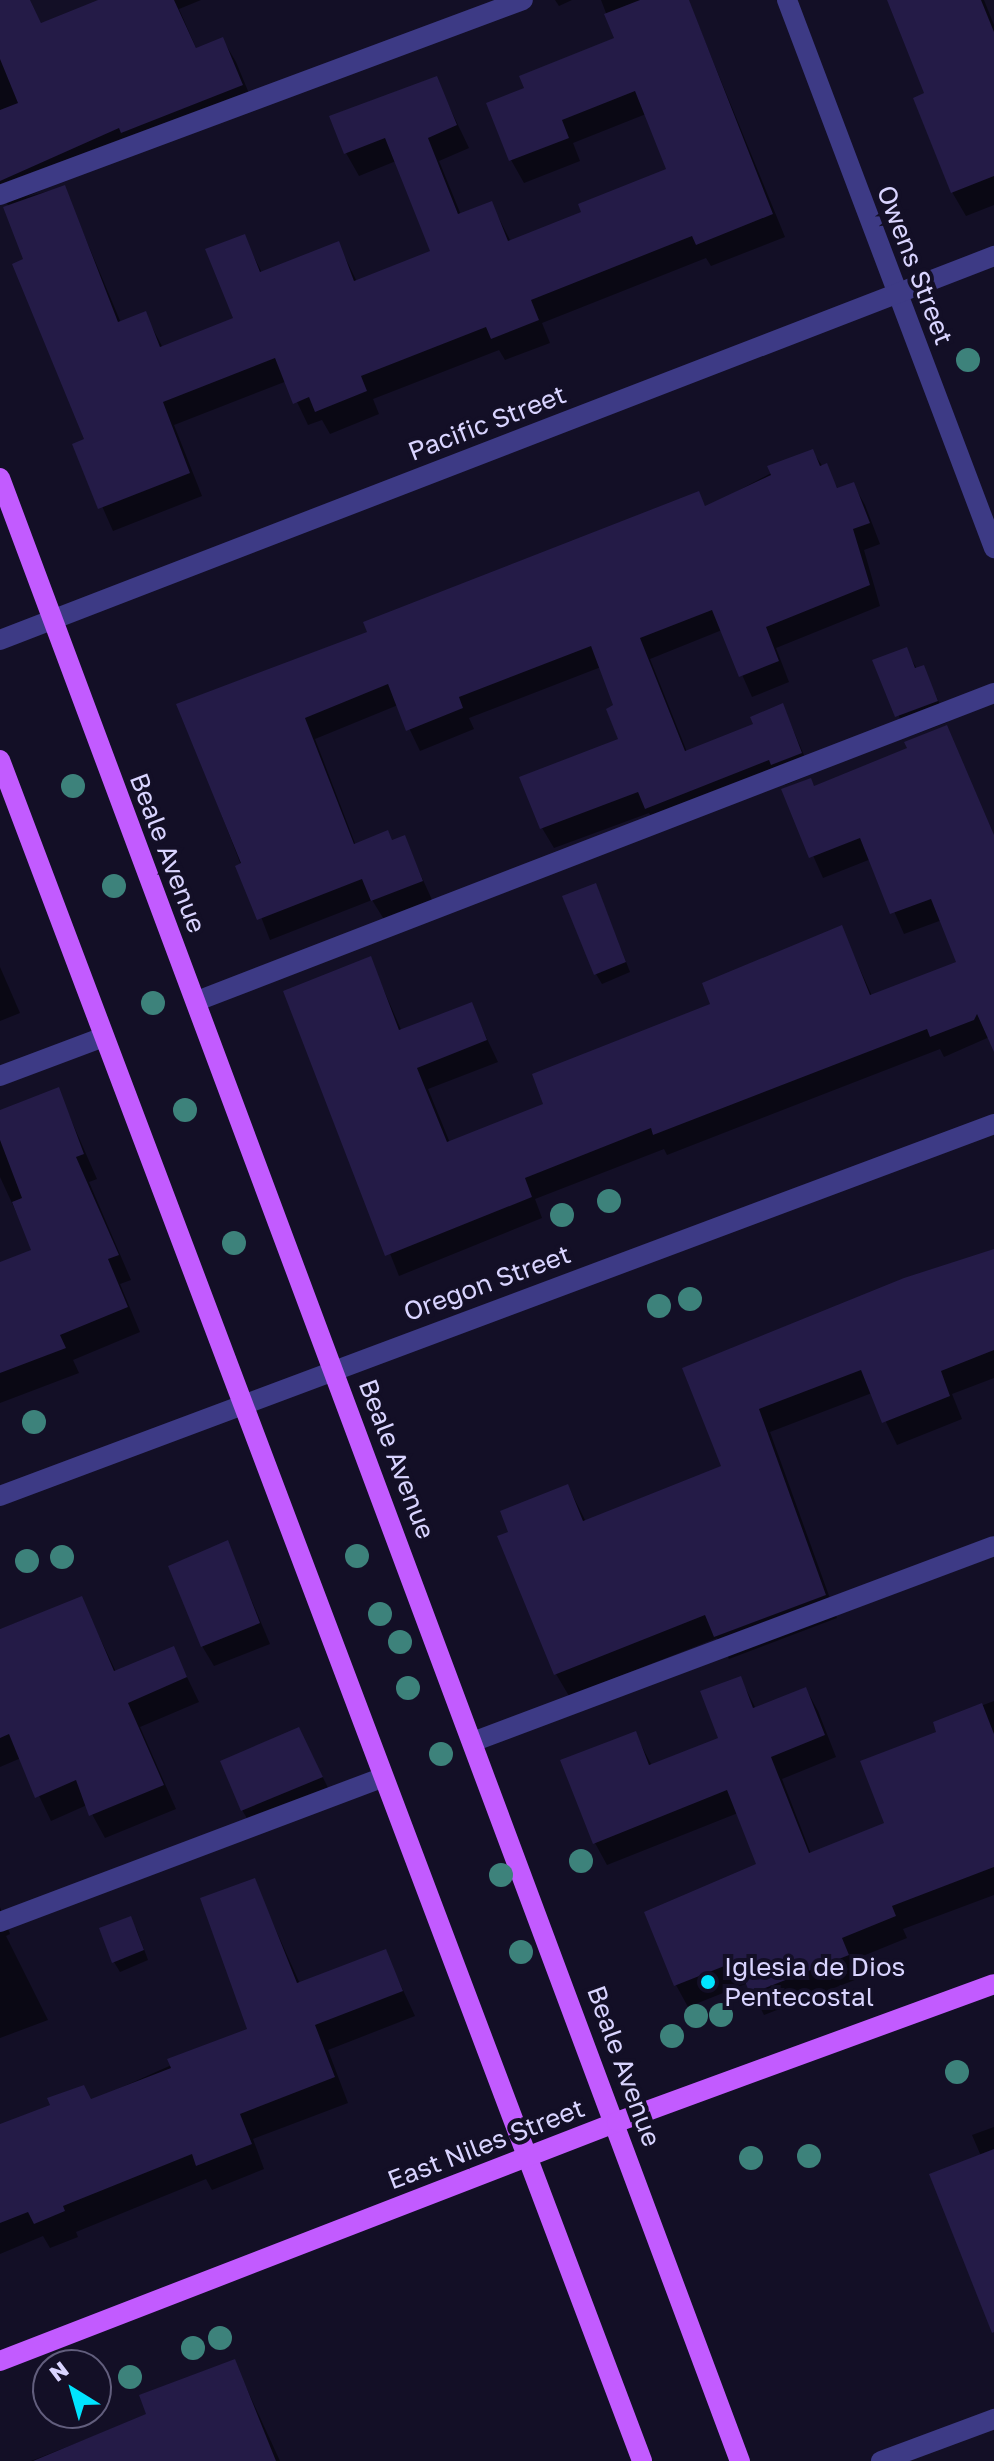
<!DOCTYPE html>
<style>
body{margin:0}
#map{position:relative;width:994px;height:2461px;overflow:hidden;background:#130f26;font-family:"Golos Text",sans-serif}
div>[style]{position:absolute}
.shadow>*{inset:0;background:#0007}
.building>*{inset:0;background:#241b47}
.minor>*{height:20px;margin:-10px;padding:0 10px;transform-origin:10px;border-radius:10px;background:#3d3a85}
.major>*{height:20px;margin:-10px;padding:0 10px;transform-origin:10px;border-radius:10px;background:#c25bff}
.trees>*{width:24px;height:24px;margin:-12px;border-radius:50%;background:#3d827b}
.dots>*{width:22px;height:22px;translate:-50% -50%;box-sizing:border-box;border:4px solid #130f26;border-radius:50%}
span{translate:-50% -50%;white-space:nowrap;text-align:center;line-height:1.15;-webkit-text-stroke:8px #130f26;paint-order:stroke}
.street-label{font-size:26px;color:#d9d4ff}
.poi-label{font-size:26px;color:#d9d4ff}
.left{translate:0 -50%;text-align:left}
.north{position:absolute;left:32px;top:2349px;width:80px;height:80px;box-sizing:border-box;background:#130f26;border:2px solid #625e7d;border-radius:50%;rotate:323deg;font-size:22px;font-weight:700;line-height:32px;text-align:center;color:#d9d4ff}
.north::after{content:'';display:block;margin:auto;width:28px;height:36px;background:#00e5ff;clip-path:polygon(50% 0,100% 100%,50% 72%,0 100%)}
</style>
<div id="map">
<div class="shadow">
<i style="clip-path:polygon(0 0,29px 0,42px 25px,103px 0,201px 0,179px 9px,197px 50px,223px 40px,236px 62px,255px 108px,133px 149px,26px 197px,64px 187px,121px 323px,145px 314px,163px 348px,235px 319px,244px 237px,262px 273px,338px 243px,357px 282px,433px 252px,396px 161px,359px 176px,346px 153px,436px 79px,469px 148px,439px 161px,461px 215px,491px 203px,511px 242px,584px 213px,668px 170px,646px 114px,573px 143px,580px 161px,524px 183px,511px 160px,526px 89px,616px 39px,601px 0,688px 0,785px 237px,711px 266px,706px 258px,542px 323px,550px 343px,505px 360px,499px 350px,373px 399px,379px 414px,330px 434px,322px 420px,308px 425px,287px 381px,174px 425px,202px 496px,113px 531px,75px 445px,87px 441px,9px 207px,5px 200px,0 202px)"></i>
<i style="clip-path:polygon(555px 0,572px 0,559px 6px)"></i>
<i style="clip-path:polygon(889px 0,984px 0,994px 25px,994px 205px,966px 216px,952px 192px,926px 95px)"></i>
<i style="clip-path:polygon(812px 451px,839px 490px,853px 484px,865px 505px,880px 544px,864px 550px,880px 606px,776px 648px,789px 682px,752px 697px,722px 630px,650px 659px,687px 752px,755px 725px,783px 706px,812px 774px,785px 785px,782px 780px,659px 829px,649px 813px,554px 848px,542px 828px,620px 740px,616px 706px,601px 667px,469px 718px,474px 729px,420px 751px,398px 705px,315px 739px,356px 846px,404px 838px,433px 902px,385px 921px,372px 900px,270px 940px,179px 705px,370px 634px,698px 494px,706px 508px)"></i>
<i style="clip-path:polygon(906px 650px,917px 669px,923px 667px,948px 722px,908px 737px,875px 661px)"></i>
<i style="clip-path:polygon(946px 727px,994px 838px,994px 1035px,944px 1057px,940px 1049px,667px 1155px,664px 1149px,535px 1199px,542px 1218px,399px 1276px,285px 992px,370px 958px,402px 1032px,471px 1005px,498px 1062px,428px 1089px,450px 1143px,546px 1105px,841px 927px,872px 996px,959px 963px,942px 920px,904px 934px,871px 859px,823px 878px,784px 790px,815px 788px,910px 750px)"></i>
<i style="clip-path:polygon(600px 895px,630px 972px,602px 984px,596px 974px)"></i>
<i style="clip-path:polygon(0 967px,20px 1013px,0 1021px)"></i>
<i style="clip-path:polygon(58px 1090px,97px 1179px,89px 1182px,131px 1280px,120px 1284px,140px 1332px,73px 1360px,79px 1373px,0 1403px,0 1265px,34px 1251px,0 1177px,0 1112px)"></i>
<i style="clip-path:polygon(994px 1252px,994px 1378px,952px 1394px,962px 1419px,897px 1445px,872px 1393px,770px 1432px,837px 1618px,729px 1659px,717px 1638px,569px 1696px,556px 1674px,511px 1533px,568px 1486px,586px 1522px,724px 1467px,685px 1370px)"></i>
<i style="clip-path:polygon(227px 1542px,270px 1644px,214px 1666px,202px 1646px)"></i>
<i style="clip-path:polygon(81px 1598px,116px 1672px,173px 1648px,199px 1702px,140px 1727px,176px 1809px,105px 1838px,87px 1805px,51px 1821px,21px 1758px,0 1767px,0 1629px)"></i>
<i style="clip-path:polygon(740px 1678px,756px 1709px,806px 1689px,818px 1711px,836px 1757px,782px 1779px,811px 1854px,887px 1824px,939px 1733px,935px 1723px,994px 1701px,994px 1895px,903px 1929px,907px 1938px,853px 1960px,860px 1978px,764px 2015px,748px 1983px,688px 2007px,676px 1985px,758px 1865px,738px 1813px,607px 1865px,595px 1843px,635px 1733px,652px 1766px,721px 1739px)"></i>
<i style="clip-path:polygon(299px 1729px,333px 1798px,254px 1830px,242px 1810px)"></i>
<i style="clip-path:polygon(254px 1881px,300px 1984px,385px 1951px,415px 2016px,328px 2050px,348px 2103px,253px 2139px,264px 2169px,212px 2190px,206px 2179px,76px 2232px,78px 2237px,50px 2248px,43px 2236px,0 2254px,0 2126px,91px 2101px,250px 2030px)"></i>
<i style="clip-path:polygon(0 1907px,10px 1934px,6px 1936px,48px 2020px,0 2038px)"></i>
<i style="clip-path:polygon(136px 1928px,148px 1960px,120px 1972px,114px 1962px)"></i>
<i style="clip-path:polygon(994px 2127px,994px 2319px,981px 2156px,972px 2135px)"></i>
<i style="clip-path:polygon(234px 2361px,280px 2461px,31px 2461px,148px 2415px)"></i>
</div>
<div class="building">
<i style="clip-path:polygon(0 0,30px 0,41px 23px,98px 0,174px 0,196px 48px,223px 37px,243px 85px,121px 133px,119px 128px,0 181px,0 110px,18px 103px,0 59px)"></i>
<i style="clip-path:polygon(640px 0,689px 0,773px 214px,696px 245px,692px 236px,531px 300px,539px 320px,491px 339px,486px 327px,361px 376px,367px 391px,315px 412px,309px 397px,293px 404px,275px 358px,163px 402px,190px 473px,98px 509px,72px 444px,84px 439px,12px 264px,23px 259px,3px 207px,65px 185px,118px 322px,146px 311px,160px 347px,233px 318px,205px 249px,245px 234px,260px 272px,339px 241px,354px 281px,430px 251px,385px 138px,344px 154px,329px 116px,437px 76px,457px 125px,428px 138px,458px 214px,492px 201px,508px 241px,581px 212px,578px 204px,666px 169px,635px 91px,562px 120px,569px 138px,509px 161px,486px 103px,524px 88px,519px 76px,614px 38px,604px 14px)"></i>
<i style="clip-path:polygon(887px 0,981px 0,994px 32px,994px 176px,951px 193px,913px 98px,924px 93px)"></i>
<i style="clip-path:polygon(813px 449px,820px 466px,827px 463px,837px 488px,854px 482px,870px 523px,853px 529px,870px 585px,766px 627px,779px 661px,739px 677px,712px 610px,640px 638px,685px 751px,753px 724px,750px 717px,783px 703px,802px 753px,771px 765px,769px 760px,645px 809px,638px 792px,540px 829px,519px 777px,618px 739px,606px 709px,613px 705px,591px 646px,459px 697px,463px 708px,406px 731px,388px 684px,305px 718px,354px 844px,388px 830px,392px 840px,405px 835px,423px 881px,371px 901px,362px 879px,257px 920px,235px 866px,241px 863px,176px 704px,367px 632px,363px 622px,699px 491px,705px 506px,771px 475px,767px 466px)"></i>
<i style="clip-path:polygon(907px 647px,915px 668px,924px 665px,938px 701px,895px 717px,872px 660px)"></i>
<i style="clip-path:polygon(947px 725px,994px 835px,994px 1052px,977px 1014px,974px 1020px,930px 1037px,927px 1029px,653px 1135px,651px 1128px,525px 1178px,532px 1197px,385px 1256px,283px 991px,371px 956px,399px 1030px,472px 1002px,487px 1040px,417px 1068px,447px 1142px,543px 1104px,532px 1074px,710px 1004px,702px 983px,842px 925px,870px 995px,956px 962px,931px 899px,890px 914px,860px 838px,809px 858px,781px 789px,811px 778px,814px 786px,907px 748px,904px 742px)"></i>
<i style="clip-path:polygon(596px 883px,626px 962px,594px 975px,562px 896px)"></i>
<i style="clip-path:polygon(59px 1087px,84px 1154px,76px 1157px,119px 1255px,108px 1259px,128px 1307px,60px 1335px,66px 1348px,0 1373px,0 1262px,31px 1250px,12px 1202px,22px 1198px,0 1140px,0 1110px)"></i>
<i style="clip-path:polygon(994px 1249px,994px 1350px,941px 1371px,950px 1396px,882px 1423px,861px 1370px,759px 1409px,826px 1595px,714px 1637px,705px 1615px,554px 1675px,497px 1536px,508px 1532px,500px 1511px,568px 1484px,583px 1521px,721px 1466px,682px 1368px,904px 1278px)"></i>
<i style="clip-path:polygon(228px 1540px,260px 1623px,201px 1647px,168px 1566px)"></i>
<i style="clip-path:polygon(82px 1596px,114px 1671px,174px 1646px,187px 1677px,128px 1703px,164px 1785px,89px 1816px,76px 1780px,35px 1798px,9px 1734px,0 1738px,0 1629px)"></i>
<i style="clip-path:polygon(741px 1676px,753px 1708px,806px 1687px,825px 1735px,771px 1757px,809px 1853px,884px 1823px,860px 1761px,936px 1732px,933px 1722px,982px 1703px,994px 1734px,994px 1867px,892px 1906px,896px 1916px,842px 1938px,849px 1955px,750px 1994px,737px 1961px,674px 1986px,644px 1912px,756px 1864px,727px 1790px,593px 1844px,560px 1760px,636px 1731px,649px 1765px,718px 1738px,700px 1691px)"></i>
<i style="clip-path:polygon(299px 1727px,323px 1777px,241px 1811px,220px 1761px)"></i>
<i style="clip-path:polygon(255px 1878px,297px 1983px,386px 1949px,403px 1991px,315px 2025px,335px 2077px,240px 2114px,252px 2144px,196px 2166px,192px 2154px,63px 2206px,65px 2211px,34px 2224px,28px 2212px,0 2223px,0 2124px,50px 2105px,47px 2098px,84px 2085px,91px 2099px,171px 2068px,167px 2059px,247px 2029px,200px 1898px)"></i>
<i style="clip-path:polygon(131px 1916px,144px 1950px,112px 1963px,99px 1928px)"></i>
<i style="clip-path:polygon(994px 2149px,994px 2332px,992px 2333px,929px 2174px)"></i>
<i style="clip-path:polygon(235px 2359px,276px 2461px,33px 2461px,146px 2414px,139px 2395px)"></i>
</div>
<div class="minor">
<i style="left:787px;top:0;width:586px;rotate:69.31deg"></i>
<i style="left:0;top:195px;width:558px;rotate:-20.45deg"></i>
<i style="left:0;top:640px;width:1066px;rotate:-21.12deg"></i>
<i style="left:197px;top:1001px;width:854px;rotate:-21.13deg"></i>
<i style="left:0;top:1076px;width:111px;rotate:-20.6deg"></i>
<i style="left:0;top:1496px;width:1061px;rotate:-20.52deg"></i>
<i style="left:475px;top:1741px;width:554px;rotate:-20.59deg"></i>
<i style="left:0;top:1922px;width:408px;rotate:-20.7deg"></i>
<i style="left:881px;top:2461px;width:121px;rotate:-20.4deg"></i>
</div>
<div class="major">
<i style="left:0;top:478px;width:2117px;rotate:69.54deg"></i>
<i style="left:0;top:760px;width:1818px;rotate:69.32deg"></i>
<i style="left:0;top:2361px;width:662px;rotate:-21.17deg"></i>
<i style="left:617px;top:2122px;width:401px;rotate:-20.1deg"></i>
</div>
<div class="trees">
<i style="left:968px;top:360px"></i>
<i style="left:73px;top:786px"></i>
<i style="left:114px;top:886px"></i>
<i style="left:153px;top:1003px"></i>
<i style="left:185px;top:1110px"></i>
<i style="left:609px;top:1201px"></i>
<i style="left:562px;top:1215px"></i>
<i style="left:234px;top:1243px"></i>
<i style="left:690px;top:1299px"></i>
<i style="left:659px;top:1306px"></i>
<i style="left:34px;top:1422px"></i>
<i style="left:357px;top:1556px"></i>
<i style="left:62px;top:1557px"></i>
<i style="left:27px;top:1561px"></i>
<i style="left:380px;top:1614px"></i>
<i style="left:400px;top:1642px"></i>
<i style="left:408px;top:1688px"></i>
<i style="left:441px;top:1754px"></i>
<i style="left:581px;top:1861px"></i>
<i style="left:501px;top:1875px"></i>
<i style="left:521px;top:1952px"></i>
<i style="left:721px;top:2015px"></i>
<i style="left:696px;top:2016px"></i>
<i style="left:672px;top:2036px"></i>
<i style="left:957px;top:2072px"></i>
<i style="left:809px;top:2156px"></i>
<i style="left:751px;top:2158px"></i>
<i style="left:220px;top:2338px"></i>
<i style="left:193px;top:2348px"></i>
<i style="left:130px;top:2377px"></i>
</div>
<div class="dots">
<i style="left:708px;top:1982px;background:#00e5ff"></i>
</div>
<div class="street-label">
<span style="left:915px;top:265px;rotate:69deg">Owens Street</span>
<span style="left:487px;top:423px;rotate:-21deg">Pacific Street</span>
<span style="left:168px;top:853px;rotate:69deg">Beale Avenue</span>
<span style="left:487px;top:1283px;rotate:-20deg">Oregon Street</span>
<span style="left:397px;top:1459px;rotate:69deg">Beale Avenue</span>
<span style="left:624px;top:2066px;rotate:70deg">Beale Avenue</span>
<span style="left:486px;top:2144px;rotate:-21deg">East Niles Street</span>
</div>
<div class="poi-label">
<span class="left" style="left:724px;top:1982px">Iglesia de Dios<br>Pentecostal</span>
</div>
<div class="north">N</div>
</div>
